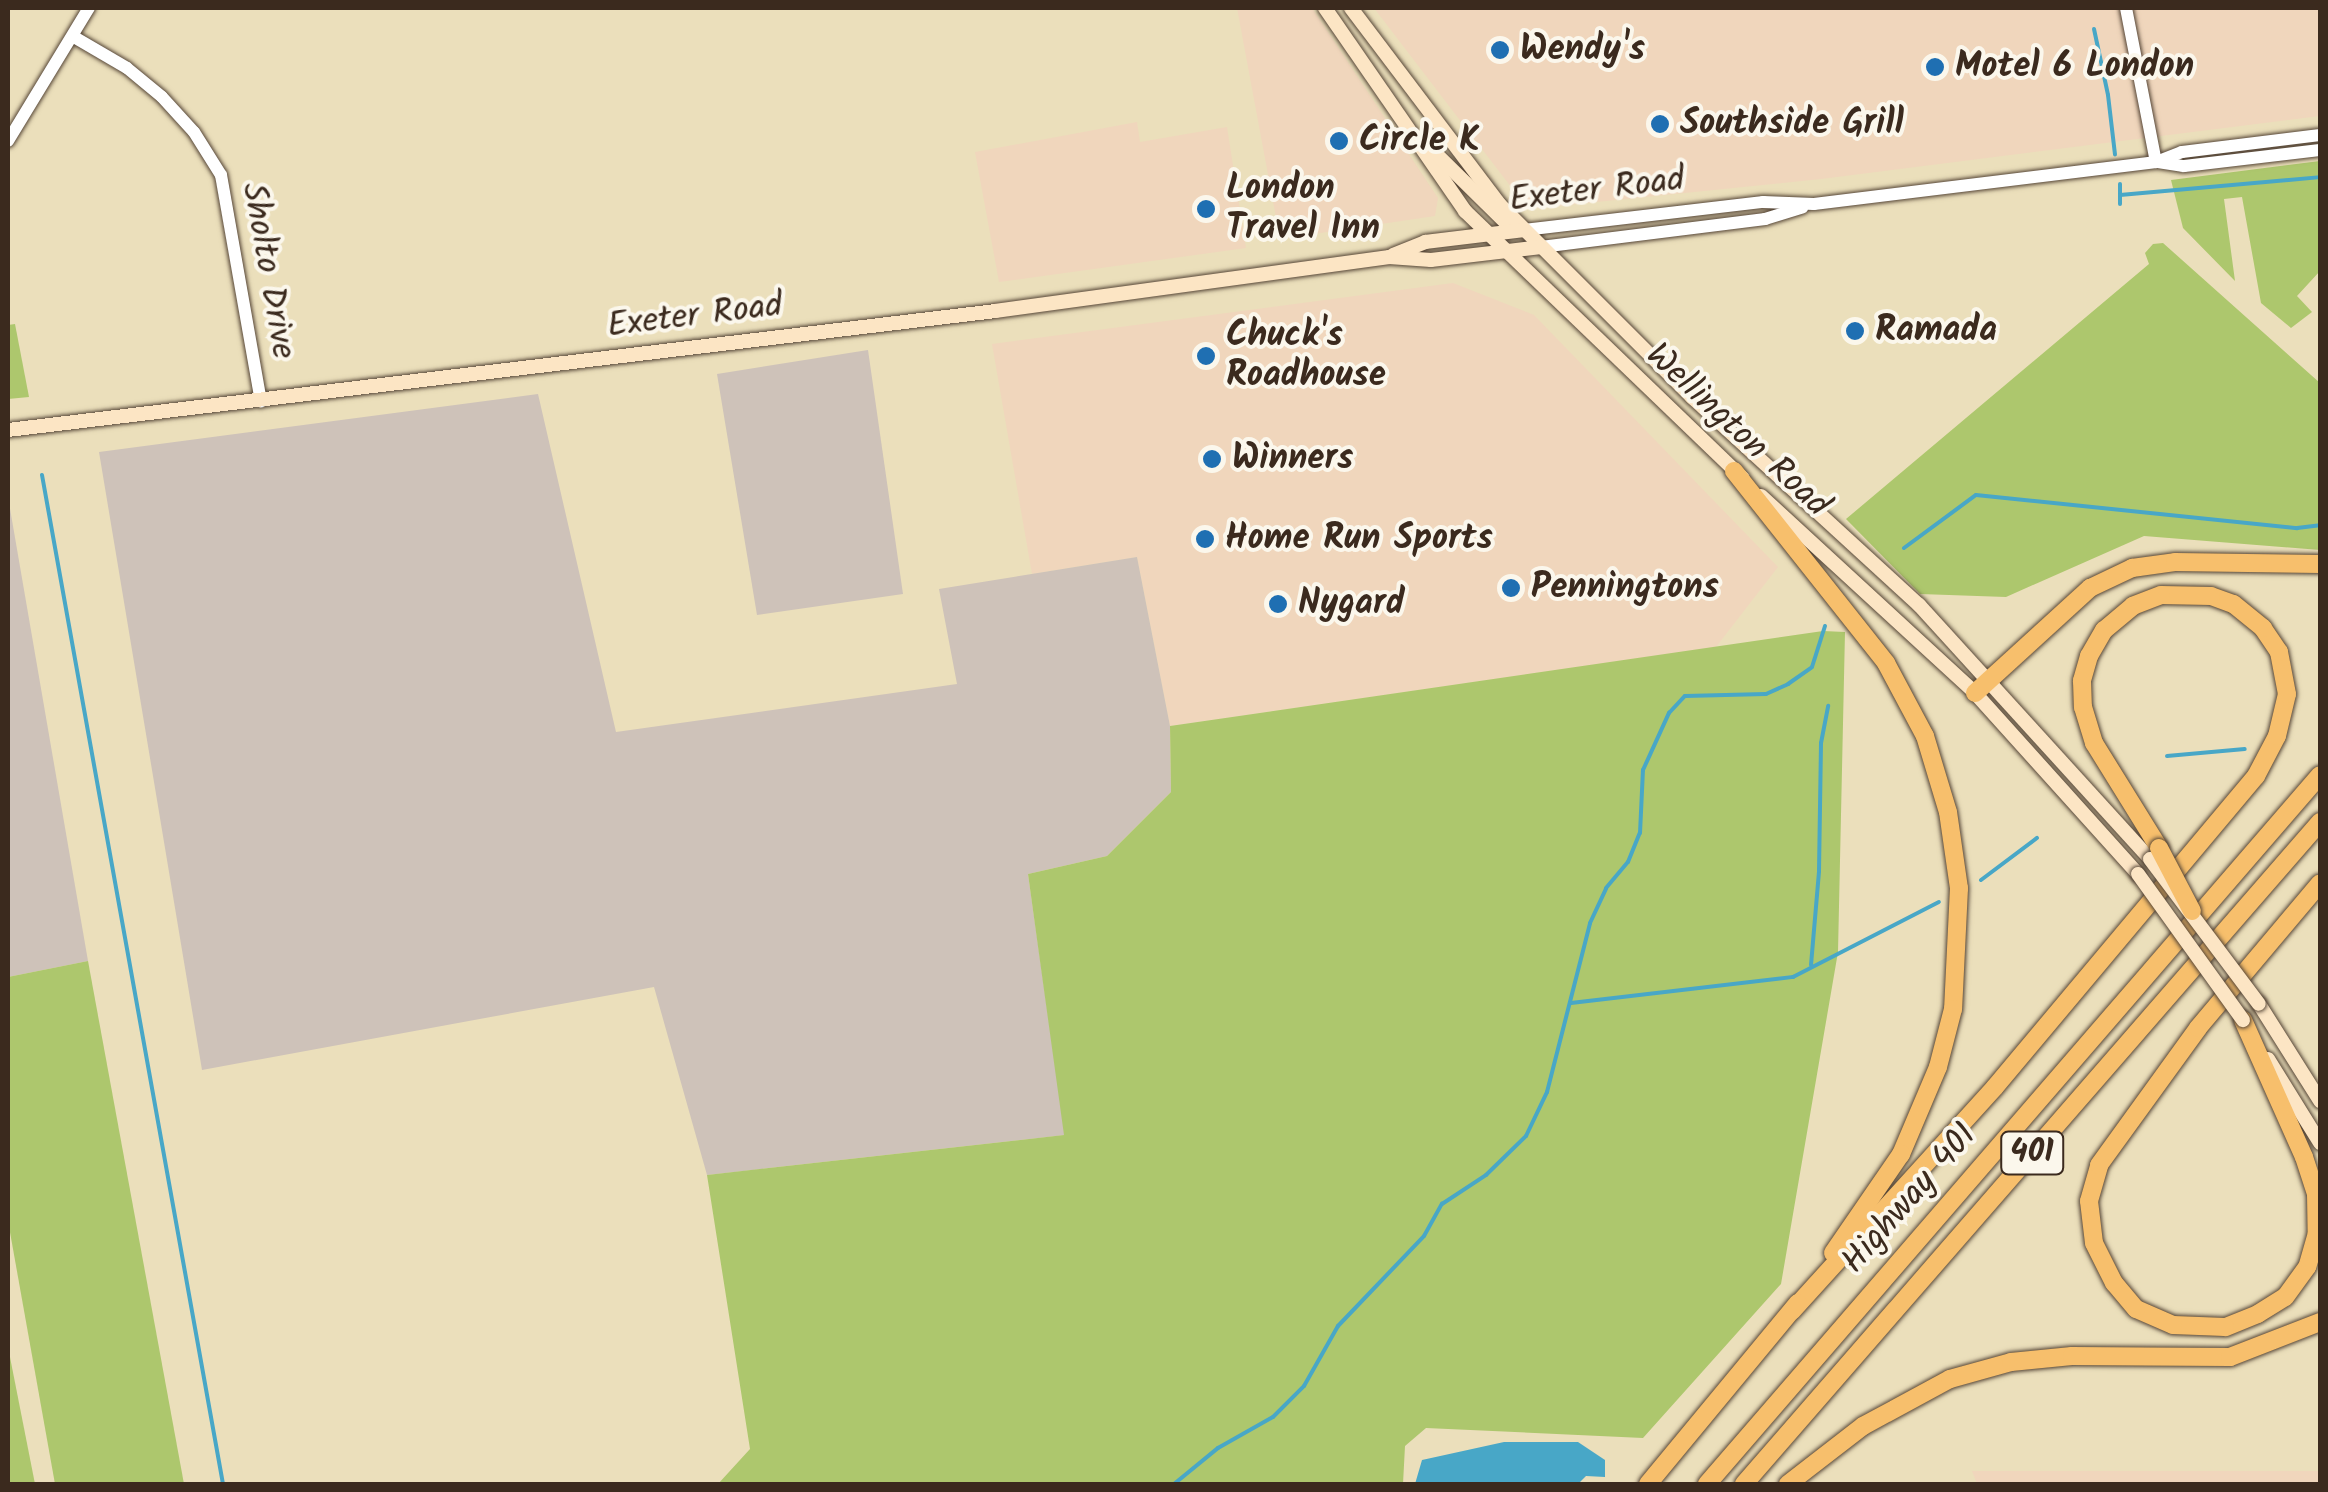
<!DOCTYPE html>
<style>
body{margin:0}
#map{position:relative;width:2328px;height:1492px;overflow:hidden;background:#ebdfbb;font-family:Kalam,sans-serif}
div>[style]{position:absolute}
.built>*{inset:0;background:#f0d6bc}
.industrial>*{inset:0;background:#cec2b9}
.green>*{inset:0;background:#adc76d}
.water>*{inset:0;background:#48a7c7}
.stream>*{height:4px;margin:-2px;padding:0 2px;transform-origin:2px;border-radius:2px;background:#48a7c7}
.roads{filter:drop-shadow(0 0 2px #554536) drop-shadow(0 0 2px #554536)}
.tertiary>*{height:12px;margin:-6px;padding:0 6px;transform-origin:6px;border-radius:6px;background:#fff}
.secondary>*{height:14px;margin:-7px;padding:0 7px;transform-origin:7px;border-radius:7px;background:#fce5c4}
.motorway>*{height:18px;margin:-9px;padding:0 9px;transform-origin:9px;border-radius:9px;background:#f7bf6c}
.bridges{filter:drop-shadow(0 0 2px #554536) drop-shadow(0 0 2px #554536)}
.secondary-bridge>*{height:14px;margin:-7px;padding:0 7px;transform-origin:7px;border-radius:7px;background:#fce5c4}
.motorway-bridge>*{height:18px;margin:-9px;padding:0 9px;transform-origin:9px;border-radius:9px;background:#f7bf6c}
.dots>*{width:28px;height:28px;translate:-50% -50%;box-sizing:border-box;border:5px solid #fbf7ec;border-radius:50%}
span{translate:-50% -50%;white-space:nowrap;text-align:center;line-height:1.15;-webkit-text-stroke:8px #fbf7ec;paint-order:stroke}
.shield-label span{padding:2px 8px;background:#fbf7ec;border:2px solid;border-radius:8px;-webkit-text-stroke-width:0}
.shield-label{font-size:32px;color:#3b2a1e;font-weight:700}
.poi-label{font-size:35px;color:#3b2a1e;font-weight:700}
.left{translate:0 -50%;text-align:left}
.street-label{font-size:35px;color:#3b2a1e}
.frame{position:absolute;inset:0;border:10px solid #3b2a1e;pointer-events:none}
</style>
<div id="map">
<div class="built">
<i style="clip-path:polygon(1237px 8px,1312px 8px,1438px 198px,1435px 216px,1280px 239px)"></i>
<i style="clip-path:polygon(1374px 8px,2320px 8px,2320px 116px,1821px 179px,1528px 209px)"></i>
<i style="clip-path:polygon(1137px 122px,1140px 142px,1227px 127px,1246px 248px,999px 282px,975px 152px)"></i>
<i style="clip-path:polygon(1453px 283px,1534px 315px,1778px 567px,1716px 647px,1170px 726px,1137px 557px,1032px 574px,992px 344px)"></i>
<i style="clip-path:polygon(1972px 1471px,2320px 1471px,2320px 1484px,1977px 1484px)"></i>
</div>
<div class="industrial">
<i style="clip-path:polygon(868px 350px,903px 594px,757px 615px,717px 374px)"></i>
<i style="clip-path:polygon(538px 394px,616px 732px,957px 684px,939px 589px,1137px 557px,1170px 726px,1171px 792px,1107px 856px,1028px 874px,1065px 1135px,707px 1175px,654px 987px,202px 1070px,99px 452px)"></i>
<i style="clip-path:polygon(8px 497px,88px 961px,8px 977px)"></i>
</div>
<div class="green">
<i style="clip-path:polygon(2320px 161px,2320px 271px,2297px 296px,2312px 312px,2291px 328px,2261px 303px,2242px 197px,2224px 199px,2235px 281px,2183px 228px,2171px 180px)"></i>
<i style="clip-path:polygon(2163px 243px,2320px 383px,2320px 550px,2144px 536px,2006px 597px,1920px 594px,1846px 519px,2149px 264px,2145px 253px,2153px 244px)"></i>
<i style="clip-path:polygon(15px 324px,29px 397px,8px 399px,8px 325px)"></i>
<i style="clip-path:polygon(1823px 631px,1845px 632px,1838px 952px,1781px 1284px,1643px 1438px,1426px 1428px,1405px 1446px,1403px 1484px,718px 1484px,750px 1449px,707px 1175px,1064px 1135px,1028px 874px,1107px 856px,1171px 792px,1170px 726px)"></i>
<i style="clip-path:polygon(88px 961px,184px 1484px,55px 1484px,8px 1221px,8px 977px)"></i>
<i style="clip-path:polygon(8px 1347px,35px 1484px,8px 1484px)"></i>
</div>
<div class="water">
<i style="clip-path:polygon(1504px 1442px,1578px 1442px,1605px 1460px,1605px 1477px,1586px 1476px,1578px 1484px,1415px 1484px,1422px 1460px)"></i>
</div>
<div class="stream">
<i style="left:2094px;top:29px;width:67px;rotate:78deg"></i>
<i style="left:2108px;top:95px;width:60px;rotate:83.3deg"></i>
<i style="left:2120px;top:184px;width:20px;rotate:90deg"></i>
<i style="left:2120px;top:195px;width:201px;rotate:-5.1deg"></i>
<i style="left:42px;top:475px;width:1025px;rotate:79.83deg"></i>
<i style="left:1904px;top:548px;width:89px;rotate:-36.4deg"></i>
<i style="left:1976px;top:495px;width:323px;rotate:5.9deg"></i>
<i style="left:2297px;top:528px;width:23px;rotate:-7deg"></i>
<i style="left:2167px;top:756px;width:78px;rotate:-5.1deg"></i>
<i style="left:1981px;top:880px;width:70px;rotate:-36.9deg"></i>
<i style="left:1811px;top:965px;width:94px;rotate:-85.1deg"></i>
<i style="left:1819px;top:871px;width:128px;rotate:-89.1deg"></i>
<i style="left:1821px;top:743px;width:38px;rotate:-79deg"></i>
<i style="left:1571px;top:1003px;width:224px;rotate:-6.7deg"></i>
<i style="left:1793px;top:977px;width:164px;rotate:-27.2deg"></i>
<i style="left:1174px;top:1484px;width:57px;rotate:-39.3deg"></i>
<i style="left:1218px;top:1448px;width:63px;rotate:-29.4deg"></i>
<i style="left:1273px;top:1417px;width:44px;rotate:-45deg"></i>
<i style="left:1304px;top:1386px;width:69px;rotate:-60.5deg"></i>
<i style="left:1338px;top:1326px;width:124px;rotate:-46.3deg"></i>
<i style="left:1424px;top:1236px;width:37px;rotate:-61deg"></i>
<i style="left:1442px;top:1204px;width:53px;rotate:-33.4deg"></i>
<i style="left:1486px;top:1175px;width:56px;rotate:-44.3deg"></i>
<i style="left:1526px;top:1136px;width:49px;rotate:-64.5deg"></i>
<i style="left:1547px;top:1092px;width:174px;rotate:-75.7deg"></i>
<i style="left:1590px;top:923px;width:38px;rotate:-65deg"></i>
<i style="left:1606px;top:888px;width:34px;rotate:-50deg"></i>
<i style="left:1628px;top:862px;width:31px;rotate:-68deg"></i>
<i style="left:1640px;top:833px;width:63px;rotate:-87.3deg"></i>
<i style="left:1643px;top:770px;width:63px;rotate:-65.5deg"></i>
<i style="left:1669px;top:713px;width:23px;rotate:-47deg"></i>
<i style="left:1685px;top:696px;width:81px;rotate:-1.4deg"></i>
<i style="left:1766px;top:694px;width:24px;rotate:-24deg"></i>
<i style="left:1788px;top:684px;width:29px;rotate:-35deg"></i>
<i style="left:1812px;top:667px;width:43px;rotate:-72.4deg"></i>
</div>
<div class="roads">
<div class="tertiary">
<i style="left:2126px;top:8px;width:157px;rotate:79deg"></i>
<i style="left:74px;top:37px;width:61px;rotate:30.3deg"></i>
<i style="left:127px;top:68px;width:45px;rotate:39.6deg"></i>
<i style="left:162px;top:97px;width:47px;rotate:47.6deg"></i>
<i style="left:194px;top:132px;width:51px;rotate:57.9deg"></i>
<i style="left:221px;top:175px;width:230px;rotate:80deg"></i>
<i style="left:8px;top:141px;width:156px;rotate:-58.7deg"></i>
<i style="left:2158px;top:162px;width:26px;rotate:9deg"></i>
<i style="left:2184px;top:166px;width:137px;rotate:-6.7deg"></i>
<i style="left:1524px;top:230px;width:241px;rotate:-6.7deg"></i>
<i style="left:1763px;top:202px;width:51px;rotate:2.2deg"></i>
<i style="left:1814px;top:204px;width:345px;rotate:-7deg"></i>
<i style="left:2156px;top:162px;width:28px;rotate:-21deg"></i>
<i style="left:2182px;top:152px;width:139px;rotate:-7deg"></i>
<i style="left:1541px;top:247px;width:226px;rotate:-7.1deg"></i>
<i style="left:1765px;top:219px;width:39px;rotate:-17deg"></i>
</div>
<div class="secondary">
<i style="left:1325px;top:8px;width:247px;rotate:55.4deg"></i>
<i style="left:1465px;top:211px;width:385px;rotate:43.9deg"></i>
<i style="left:1351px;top:8px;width:247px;rotate:52.9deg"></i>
<i style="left:1500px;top:205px;width:272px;rotate:45deg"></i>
<i style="left:1692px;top:397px;width:308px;rotate:42.5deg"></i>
<i style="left:1919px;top:605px;width:343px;rotate:47.7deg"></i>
<i style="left:1423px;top:141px;width:114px;rotate:44.6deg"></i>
<i style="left:1393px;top:255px;width:35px;rotate:-22deg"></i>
<i style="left:1425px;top:242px;width:100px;rotate:-6.9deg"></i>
<i style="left:8px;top:430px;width:994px;rotate:-6.87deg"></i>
<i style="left:995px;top:311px;width:398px;rotate:-7.8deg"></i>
<i style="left:1389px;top:257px;width:42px;rotate:4.1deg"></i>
<i style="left:1431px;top:260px;width:111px;rotate:-6.7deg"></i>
<i style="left:1761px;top:496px;width:291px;rotate:42.6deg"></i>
<i style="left:1975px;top:693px;width:244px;rotate:48deg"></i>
<i style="left:2259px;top:1004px;width:115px;rotate:57.8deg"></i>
<i style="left:2268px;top:1059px;width:99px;rotate:58.2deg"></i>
</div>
<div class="motorway">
<i style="left:1734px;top:471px;width:245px;rotate:51.6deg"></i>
<i style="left:1886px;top:663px;width:83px;rotate:61.9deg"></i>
<i style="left:1925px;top:736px;width:79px;rotate:73.2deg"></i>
<i style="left:1948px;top:812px;width:77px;rotate:81.8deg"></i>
<i style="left:1959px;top:888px;width:121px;rotate:92.8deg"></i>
<i style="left:1953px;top:1009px;width:60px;rotate:104.5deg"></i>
<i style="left:1938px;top:1067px;width:95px;rotate:113deg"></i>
<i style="left:1901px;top:1154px;width:120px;rotate:124.5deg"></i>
<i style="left:1975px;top:693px;width:156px;rotate:-42.4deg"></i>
<i style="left:2090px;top:588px;width:47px;rotate:-25.5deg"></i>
<i style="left:2132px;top:568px;width:43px;rotate:-7.9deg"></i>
<i style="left:2175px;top:562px;width:145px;rotate:0.8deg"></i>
<i style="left:2243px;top:1020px;width:150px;rotate:66deg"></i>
<i style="left:2304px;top:1157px;width:39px;rotate:72deg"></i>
<i style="left:2316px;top:1194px;width:39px;rotate:89deg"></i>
<i style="left:2317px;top:1233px;width:35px;rotate:106deg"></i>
<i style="left:2307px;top:1267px;width:37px;rotate:126deg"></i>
<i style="left:2285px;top:1297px;width:32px;rotate:148deg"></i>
<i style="left:2258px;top:1314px;width:35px;rotate:158deg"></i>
<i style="left:2225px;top:1327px;width:52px;rotate:-177.8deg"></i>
<i style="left:2173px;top:1325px;width:40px;rotate:-156.6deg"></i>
<i style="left:2136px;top:1309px;width:34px;rotate:-130deg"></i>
<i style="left:2114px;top:1283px;width:45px;rotate:-116.6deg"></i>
<i style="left:2094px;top:1243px;width:42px;rotate:-96.8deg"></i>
<i style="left:2089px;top:1201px;width:37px;rotate:-74deg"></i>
<i style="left:2099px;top:1165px;width:169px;rotate:-54.1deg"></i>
<i style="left:2198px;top:1028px;width:189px;rotate:-49.9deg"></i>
<i style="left:1792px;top:1311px;width:302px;rotate:-47.8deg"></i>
<i style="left:1995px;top:1087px;width:406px;rotate:-50deg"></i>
<i style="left:2256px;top:776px;width:45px;rotate:-62.3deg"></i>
<i style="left:2277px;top:736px;width:43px;rotate:-76.6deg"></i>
<i style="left:2287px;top:694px;width:43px;rotate:-100.8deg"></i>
<i style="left:2279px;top:652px;width:29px;rotate:-124deg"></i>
<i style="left:2263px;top:628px;width:38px;rotate:-141deg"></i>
<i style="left:2233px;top:604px;width:23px;rotate:-160deg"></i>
<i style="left:2211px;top:596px;width:50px;rotate:-178.9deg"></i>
<i style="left:2161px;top:595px;width:30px;rotate:159deg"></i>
<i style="left:2133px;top:606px;width:38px;rotate:140deg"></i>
<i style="left:2104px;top:630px;width:30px;rotate:120deg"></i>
<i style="left:2089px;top:656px;width:26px;rotate:106deg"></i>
<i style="left:2082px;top:681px;width:26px;rotate:88deg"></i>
<i style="left:2083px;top:707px;width:38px;rotate:73deg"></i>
<i style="left:2094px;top:743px;width:123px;rotate:58.2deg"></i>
<i style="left:1648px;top:1484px;width:235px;rotate:-50.4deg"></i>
<i style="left:1707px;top:1484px;width:937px;rotate:-49.15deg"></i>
<i style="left:1744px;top:1484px;width:878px;rotate:-48.97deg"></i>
<i style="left:1788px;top:1484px;width:95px;rotate:-37.7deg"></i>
<i style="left:1863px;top:1426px;width:99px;rotate:-28.4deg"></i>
<i style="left:1950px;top:1379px;width:63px;rotate:-15.6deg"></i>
<i style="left:2011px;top:1362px;width:61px;rotate:-5.6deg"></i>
<i style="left:2072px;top:1356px;width:158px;rotate:0.4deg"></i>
<i style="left:2230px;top:1357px;width:97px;rotate:-21.3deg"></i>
</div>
</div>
<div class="bridges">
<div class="secondary-bridge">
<i style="left:2150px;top:859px;width:181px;rotate:53.1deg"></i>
<i style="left:2138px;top:874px;width:180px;rotate:54.3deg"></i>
</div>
<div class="motorway-bridge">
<i style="left:2159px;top:848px;width:71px;rotate:62.4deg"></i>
</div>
</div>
<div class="dots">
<i style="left:1500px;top:50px;background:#1f6fb2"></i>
<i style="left:1935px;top:67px;background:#1f6fb2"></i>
<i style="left:1660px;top:124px;background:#1f6fb2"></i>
<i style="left:1339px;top:141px;background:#1f6fb2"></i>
<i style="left:1206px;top:209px;background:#1f6fb2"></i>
<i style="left:1855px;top:331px;background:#1f6fb2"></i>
<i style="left:1206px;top:356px;background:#1f6fb2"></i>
<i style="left:1212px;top:459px;background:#1f6fb2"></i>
<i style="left:1205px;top:539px;background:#1f6fb2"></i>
<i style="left:1511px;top:588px;background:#1f6fb2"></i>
<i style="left:1278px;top:604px;background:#1f6fb2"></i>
</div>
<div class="shield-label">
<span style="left:2032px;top:1153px">401</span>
</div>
<div class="poi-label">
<span class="left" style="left:1520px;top:50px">Wendy's</span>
<span class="left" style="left:1955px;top:67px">Motel 6 London</span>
<span class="left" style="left:1680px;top:124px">Southside Grill</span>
<span class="left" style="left:1359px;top:141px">Circle K</span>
<span class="left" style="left:1226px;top:209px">London<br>Travel Inn</span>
<span class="left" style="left:1875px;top:331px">Ramada</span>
<span class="left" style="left:1226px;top:356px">Chuck's<br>Roadhouse</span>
<span class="left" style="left:1232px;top:459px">Winners</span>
<span class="left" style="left:1225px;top:539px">Home Run Sports</span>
<span class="left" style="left:1531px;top:588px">Penningtons</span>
<span class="left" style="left:1298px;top:604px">Nygard</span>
</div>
<div class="street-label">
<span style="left:1597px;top:191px;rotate:-7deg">Exeter Road</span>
<span style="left:267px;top:271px;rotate:80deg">Sholto Drive</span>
<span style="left:695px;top:317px;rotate:-7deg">Exeter Road</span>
<span style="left:1737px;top:431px;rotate:43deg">Wellington Road</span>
<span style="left:1910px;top:1199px;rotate:-49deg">Highway 401</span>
</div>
<div class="frame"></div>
</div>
